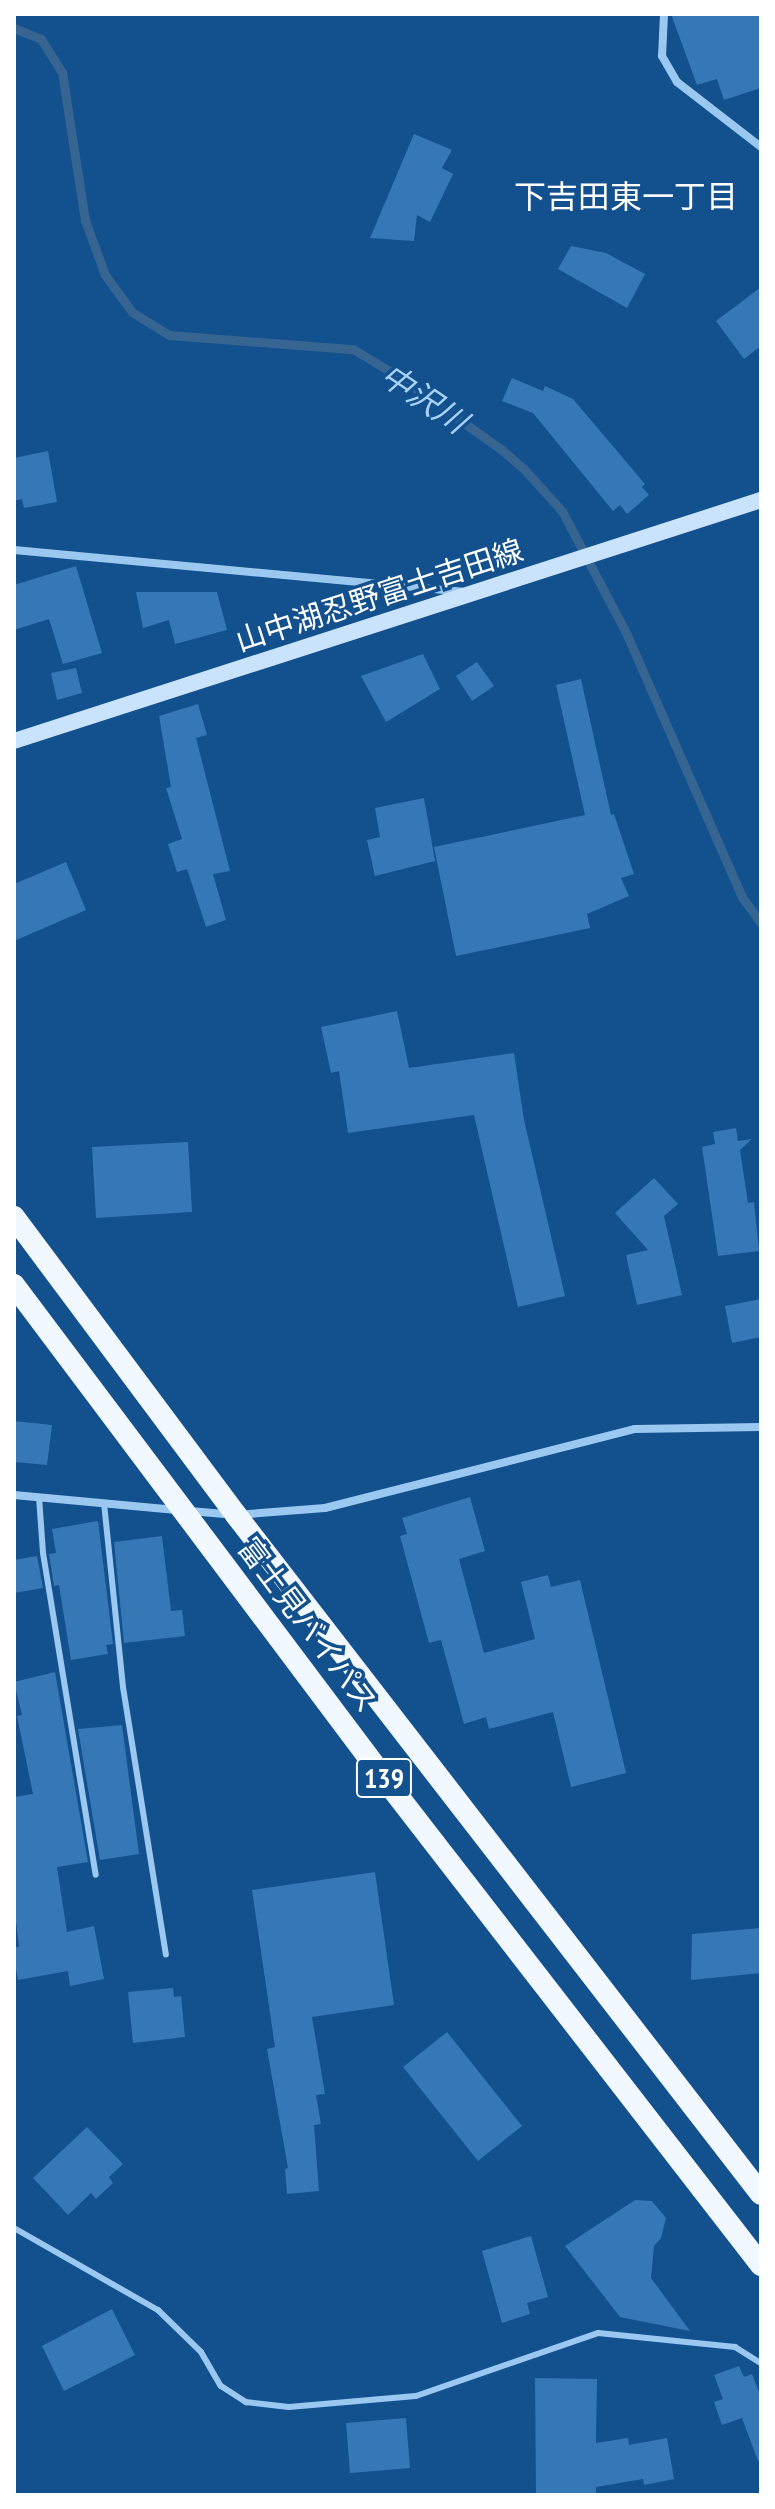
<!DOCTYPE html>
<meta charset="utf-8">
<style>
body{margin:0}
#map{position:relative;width:775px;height:2509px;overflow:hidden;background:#12508e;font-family:"PT Sans Narrow","Noto Sans JP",sans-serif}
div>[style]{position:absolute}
.stream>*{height:9px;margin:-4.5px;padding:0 4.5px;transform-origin:4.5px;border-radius:4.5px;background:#376592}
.building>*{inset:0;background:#3677b5}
.service>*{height:6px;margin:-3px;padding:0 3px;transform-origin:3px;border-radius:3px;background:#9bc8f1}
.minor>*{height:8px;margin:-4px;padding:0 4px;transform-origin:4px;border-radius:4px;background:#9bc8f1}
.secondary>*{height:16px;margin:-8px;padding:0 8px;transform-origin:8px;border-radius:8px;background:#cae3fc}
.trunk>*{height:22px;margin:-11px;padding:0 11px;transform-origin:11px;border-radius:11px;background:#f2f8ff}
span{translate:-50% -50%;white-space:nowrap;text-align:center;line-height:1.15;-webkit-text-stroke:7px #12508e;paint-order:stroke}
.shield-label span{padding:2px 6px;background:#12508e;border:2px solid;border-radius:6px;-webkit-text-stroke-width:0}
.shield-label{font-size:28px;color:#fff;font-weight:700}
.street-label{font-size:30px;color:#fff}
.neighbourhood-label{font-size:32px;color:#fff}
.water-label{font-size:32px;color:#a7d2f9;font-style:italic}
.frame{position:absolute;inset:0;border:16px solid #fff;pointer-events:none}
</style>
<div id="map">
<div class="stream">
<i style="left:14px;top:28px;width:29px;rotate:22deg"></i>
<i style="left:41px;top:39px;width:39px;rotate:58deg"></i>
<i style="left:62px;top:72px;width:150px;rotate:81.2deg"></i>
<i style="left:85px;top:220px;width:59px;rotate:70deg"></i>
<i style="left:105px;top:275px;width:46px;rotate:53.9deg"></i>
<i style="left:132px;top:312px;width:44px;rotate:31.9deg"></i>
<i style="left:169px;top:335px;width:185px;rotate:4.4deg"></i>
<i style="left:353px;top:349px;width:56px;rotate:31.1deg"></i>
<i style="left:401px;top:378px;width:124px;rotate:35.5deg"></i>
<i style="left:502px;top:450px;width:28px;rotate:41deg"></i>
<i style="left:523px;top:468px;width:58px;rotate:47.8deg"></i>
<i style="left:562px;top:511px;width:140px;rotate:62.3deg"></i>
<i style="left:627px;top:635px;width:286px;rotate:66.3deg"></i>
<i style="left:742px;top:897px;width:32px;rotate:54deg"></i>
</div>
<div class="building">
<i style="clip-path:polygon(671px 14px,761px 14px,761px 88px,724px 100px,717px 79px,697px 85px)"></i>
<i style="clip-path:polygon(414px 134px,452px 150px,442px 168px,453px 174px,430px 222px,417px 215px,414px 241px,370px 238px)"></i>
<i style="clip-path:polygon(571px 246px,606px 253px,645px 274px,627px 308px,558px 269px)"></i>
<i style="clip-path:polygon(761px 287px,761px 346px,744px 359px,716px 321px)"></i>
<i style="clip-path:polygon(512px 378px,543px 391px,545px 386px,573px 399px,645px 484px,642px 487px,649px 495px,627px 514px,620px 505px,613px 511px,533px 413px,502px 401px)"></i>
<i style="clip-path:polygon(48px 451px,57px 502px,24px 508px,22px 499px,14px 501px,14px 458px)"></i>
<i style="clip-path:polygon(76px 566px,102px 653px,63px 664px,49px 619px,14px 630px,14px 585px)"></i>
<i style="clip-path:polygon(136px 592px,217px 592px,227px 630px,175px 644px,169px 620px,143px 628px)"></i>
<i style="clip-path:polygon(423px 654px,440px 689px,386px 722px,361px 676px)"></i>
<i style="clip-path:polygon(477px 662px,494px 686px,472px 701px,456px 676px)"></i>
<i style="clip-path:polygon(76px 668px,82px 693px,57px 700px,51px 673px)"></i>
<i style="clip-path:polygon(581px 679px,611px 815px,614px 814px,634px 874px,621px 878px,629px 896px,587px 914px,590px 928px,456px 956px,434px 847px,585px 815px,556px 685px)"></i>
<i style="clip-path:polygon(198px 704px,207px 735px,196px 738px,230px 871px,213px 874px,226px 920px,206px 927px,187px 869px,177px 872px,168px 844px,182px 839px,166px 788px,171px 787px,159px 716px)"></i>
<i style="clip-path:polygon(424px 798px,435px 861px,375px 876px,367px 840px,380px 837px,375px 808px)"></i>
<i style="clip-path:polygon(66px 862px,86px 910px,14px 941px,14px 884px)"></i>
<i style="clip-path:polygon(397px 1011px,409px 1068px,514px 1053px,524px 1120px,565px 1296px,518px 1307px,474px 1115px,348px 1133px,339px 1071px,331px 1073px,321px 1027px)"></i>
<i style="clip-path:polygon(736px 1128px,738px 1141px,752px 1139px,740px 1150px,748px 1203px,754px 1202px,759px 1251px,718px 1256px,702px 1147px,715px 1144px,713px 1132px)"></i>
<i style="clip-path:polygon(188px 1142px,192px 1212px,96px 1218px,92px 1147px)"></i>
<i style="clip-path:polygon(654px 1178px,678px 1204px,664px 1216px,682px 1295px,637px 1305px,626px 1255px,648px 1250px,615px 1213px)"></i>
<i style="clip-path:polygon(761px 1299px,761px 1337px,732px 1343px,725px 1306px)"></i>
<i style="clip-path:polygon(14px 1421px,52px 1425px,47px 1465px,14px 1462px)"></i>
<i style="clip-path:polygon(470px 1497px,485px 1551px,459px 1559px,484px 1653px,535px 1639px,521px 1582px,548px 1575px,551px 1587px,580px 1580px,626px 1773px,571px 1787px,553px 1712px,489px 1729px,486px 1717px,464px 1724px,441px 1640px,429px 1643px,400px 1536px,407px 1534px,402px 1518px)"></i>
<i style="clip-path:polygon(98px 1521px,113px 1644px,106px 1645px,108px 1654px,71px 1660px,59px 1585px,54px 1586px,49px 1554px,56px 1553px,52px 1529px)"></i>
<i style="clip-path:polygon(162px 1536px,171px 1611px,182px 1610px,185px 1636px,124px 1643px,114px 1542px)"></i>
<i style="clip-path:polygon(37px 1556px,43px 1588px,14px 1593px,14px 1560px)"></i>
<i style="clip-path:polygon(55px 1672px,88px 1862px,57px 1867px,67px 1932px,94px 1926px,104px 1979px,70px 1986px,68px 1971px,18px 1980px,14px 1958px,14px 1947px,19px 1947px,14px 1904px,14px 1797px,33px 1794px,17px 1716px,22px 1715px,14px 1682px)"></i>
<i style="clip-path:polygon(122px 1725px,139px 1854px,100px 1860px,78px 1729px)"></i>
<i style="clip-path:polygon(375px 1872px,394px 2005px,312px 2017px,325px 2094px,316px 2095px,321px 2124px,314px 2125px,319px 2191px,287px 2194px,285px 2169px,288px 2168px,267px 2049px,275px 2047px,252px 1890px)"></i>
<i style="clip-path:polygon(761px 1928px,761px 1973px,691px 1980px,692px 1934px)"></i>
<i style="clip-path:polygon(173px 1988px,174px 1997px,181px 1996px,185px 2037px,133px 2043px,128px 1992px)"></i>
<i style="clip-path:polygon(447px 2032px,522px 2126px,478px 2161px,403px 2067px)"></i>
<i style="clip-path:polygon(87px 2127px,123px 2164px,109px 2177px,113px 2183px,96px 2199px,91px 2193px,68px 2215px,33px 2178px)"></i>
<i style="clip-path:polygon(635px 2200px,652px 2201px,666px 2218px,661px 2238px,654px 2246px,651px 2278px,690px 2331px,620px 2317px,565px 2246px)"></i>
<i style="clip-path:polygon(531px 2236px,548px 2297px,527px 2303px,530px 2314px,502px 2323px,482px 2251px)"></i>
<i style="clip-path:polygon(112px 2309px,135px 2355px,64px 2391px,42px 2346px)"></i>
<i style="clip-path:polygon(739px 2366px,744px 2377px,752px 2374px,761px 2397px,761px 2461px,758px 2461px,742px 2418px,722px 2425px,714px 2402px,723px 2399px,714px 2375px)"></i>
<i style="clip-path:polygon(535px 2378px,597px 2379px,596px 2443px,628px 2438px,629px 2445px,667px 2438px,674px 2479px,644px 2485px,643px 2479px,596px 2487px,596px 2495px,536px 2495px)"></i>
<i style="clip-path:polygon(406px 2418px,410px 2468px,350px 2473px,346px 2423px)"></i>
</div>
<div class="service">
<i style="left:39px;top:1497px;width:56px;rotate:85.9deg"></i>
<i style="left:43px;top:1553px;width:326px;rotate:80.7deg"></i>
<i style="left:104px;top:1503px;width:185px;rotate:84.1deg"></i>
<i style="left:123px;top:1687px;width:271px;rotate:80.9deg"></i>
<i style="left:14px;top:2228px;width:166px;rotate:29.7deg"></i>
<i style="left:158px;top:2310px;width:60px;rotate:44.3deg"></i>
<i style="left:201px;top:2352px;width:39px;rotate:60deg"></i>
<i style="left:221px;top:2386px;width:30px;rotate:33deg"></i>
<i style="left:246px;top:2402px;width:43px;rotate:6.6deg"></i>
<i style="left:289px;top:2407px;width:127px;rotate:-5deg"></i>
<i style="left:416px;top:2396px;width:193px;rotate:-19.1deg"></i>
<i style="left:598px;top:2333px;width:138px;rotate:5.8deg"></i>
<i style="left:735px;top:2347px;width:31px;rotate:32deg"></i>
</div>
<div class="minor">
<i style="left:664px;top:14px;width:42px;rotate:92.7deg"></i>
<i style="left:662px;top:56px;width:30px;rotate:60deg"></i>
<i style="left:677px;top:82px;width:106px;rotate:37.7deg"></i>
<i style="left:14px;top:550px;width:451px;rotate:5.3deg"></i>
<i style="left:14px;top:1495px;width:163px;rotate:5.3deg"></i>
<i style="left:190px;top:1511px;width:46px;rotate:5deg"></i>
<i style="left:236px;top:1515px;width:89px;rotate:-4.5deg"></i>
<i style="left:325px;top:1508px;width:320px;rotate:-14.3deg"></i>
<i style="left:635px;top:1429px;width:126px;rotate:-0.9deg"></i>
</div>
<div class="secondary">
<i style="left:14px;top:741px;width:785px;rotate:-17.88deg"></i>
</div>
<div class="trunk">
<i style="left:14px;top:1217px;width:372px;rotate:53.3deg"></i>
<i style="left:236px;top:1515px;width:858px;rotate:52.29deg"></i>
<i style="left:14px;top:1285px;width:616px;rotate:53.11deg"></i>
<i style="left:384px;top:1778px;width:616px;rotate:52.26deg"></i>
</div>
<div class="shield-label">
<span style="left:384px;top:1778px">139</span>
</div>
<div class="street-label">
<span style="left:379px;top:595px;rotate:-18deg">山中湖忍野富士吉田線</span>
<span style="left:308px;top:1625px;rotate:53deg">富士見バイパス</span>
</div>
<div class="neighbourhood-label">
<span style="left:626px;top:196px">下吉田東一丁目</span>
</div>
<div class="water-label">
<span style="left:424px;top:398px;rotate:34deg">中沢川</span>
</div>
<div class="frame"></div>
</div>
